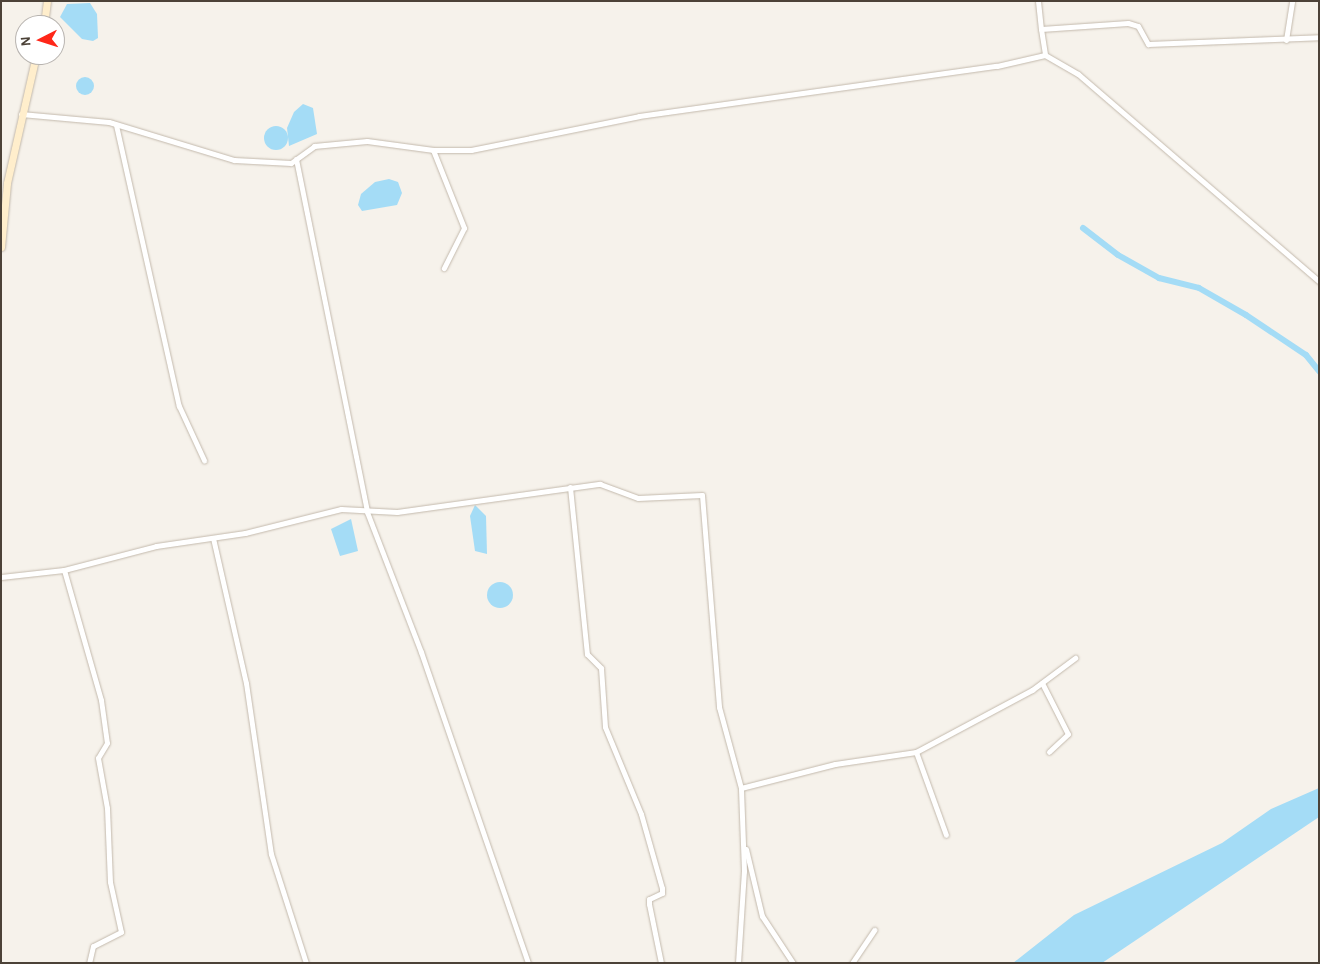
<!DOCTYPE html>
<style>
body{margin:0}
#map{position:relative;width:1320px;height:964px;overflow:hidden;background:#f6f2eb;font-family:"Alegreya Sans",sans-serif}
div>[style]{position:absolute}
.water>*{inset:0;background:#a4dcf6}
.round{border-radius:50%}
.canal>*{height:6px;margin:-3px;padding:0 3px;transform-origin:3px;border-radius:3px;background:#a4dcf6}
.roads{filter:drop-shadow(0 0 1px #c3b9ac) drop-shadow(0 0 1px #c3b9ac)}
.street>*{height:5px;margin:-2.5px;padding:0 2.5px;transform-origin:2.5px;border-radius:2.5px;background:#fff}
.secondary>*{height:7px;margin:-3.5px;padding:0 3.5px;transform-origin:3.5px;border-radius:3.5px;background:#fec}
span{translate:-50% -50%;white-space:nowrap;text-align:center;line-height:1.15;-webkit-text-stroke:4px #fff;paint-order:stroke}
.frame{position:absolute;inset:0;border:2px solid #4c4238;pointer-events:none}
.north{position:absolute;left:15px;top:15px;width:50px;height:50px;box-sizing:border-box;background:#fff;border:1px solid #b7b3af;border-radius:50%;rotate:265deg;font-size:14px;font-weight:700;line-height:20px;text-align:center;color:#4c4238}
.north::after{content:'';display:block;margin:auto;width:18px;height:22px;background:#ff2719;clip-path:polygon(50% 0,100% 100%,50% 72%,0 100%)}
</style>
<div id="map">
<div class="water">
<i style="clip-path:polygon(90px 3px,97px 14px,98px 38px,93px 41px,82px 39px,60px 17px,67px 4px)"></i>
<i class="round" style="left:76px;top:77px;width:18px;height:18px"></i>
<i style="clip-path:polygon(303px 104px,313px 108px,317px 134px,289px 146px,287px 128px,294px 112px)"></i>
<i class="round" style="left:264px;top:126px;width:24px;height:24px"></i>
<i style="clip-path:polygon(389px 179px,398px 182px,402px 193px,397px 205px,362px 211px,358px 205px,361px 194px,375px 182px)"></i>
<i style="clip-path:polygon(475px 505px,486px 516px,487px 554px,475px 551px,470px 516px)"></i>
<i style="clip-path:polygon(351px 519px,358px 551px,340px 556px,331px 529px)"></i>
<i class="round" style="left:487px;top:582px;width:26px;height:26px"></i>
<i style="clip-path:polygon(1319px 788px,1319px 817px,1102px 963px,1013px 963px,1074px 915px,1222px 843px,1271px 809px)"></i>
</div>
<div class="canal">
<i style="left:1083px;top:228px;width:44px;rotate:37.6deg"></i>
<i style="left:1118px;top:255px;width:47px;rotate:29.3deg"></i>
<i style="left:1159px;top:278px;width:41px;rotate:14deg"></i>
<i style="left:1199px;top:288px;width:54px;rotate:29.9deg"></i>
<i style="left:1246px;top:315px;width:72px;rotate:33.7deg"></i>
<i style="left:1306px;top:355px;width:21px;rotate:51deg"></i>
</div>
<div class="roads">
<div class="street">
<i style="left:1038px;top:1px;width:28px;rotate:84deg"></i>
<i style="left:1041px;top:29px;width:87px;rotate:-3.9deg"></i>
<i style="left:1128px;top:23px;width:10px;rotate:17deg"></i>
<i style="left:1138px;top:26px;width:21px;rotate:61deg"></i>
<i style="left:1148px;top:44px;width:171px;rotate:-2.3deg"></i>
<i style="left:1041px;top:29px;width:26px;rotate:81deg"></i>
<i style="left:1286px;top:40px;width:39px;rotate:-81deg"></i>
<i style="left:21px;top:114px;width:88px;rotate:5.2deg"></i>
<i style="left:109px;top:122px;width:131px;rotate:16.9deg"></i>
<i style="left:234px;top:160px;width:57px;rotate:3deg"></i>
<i style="left:291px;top:163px;width:29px;rotate:-36deg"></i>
<i style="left:314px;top:146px;width:53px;rotate:-5.4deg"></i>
<i style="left:367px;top:141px;width:67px;rotate:7.8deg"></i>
<i style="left:433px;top:150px;width:38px"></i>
<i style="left:471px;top:150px;width:171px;rotate:-11.4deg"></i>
<i style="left:639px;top:116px;width:361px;rotate:-8deg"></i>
<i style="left:997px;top:66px;width:49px;rotate:-12.9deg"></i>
<i style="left:1045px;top:55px;width:38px;rotate:30deg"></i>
<i style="left:1078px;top:74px;width:318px;rotate:40.7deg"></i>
<i style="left:116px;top:125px;width:288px;rotate:77.4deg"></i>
<i style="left:179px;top:406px;width:60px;rotate:65.2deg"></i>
<i style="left:433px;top:150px;width:84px;rotate:68.3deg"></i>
<i style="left:464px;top:228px;width:45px;rotate:116.6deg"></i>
<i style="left:296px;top:159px;width:360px;rotate:78.6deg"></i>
<i style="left:367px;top:512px;width:150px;rotate:68.9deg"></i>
<i style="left:421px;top:652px;width:329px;rotate:71deg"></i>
<i style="left:570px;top:487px;width:168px;rotate:84.2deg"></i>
<i style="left:587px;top:654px;width:20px;rotate:45deg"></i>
<i style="left:601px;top:668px;width:59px;rotate:86.1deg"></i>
<i style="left:605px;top:727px;width:94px;rotate:67.5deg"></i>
<i style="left:641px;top:814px;width:77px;rotate:74.2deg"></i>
<i style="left:662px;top:888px;width:5px;rotate:90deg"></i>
<i style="left:662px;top:893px;width:14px;rotate:155deg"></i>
<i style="left:649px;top:899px;width:5px;rotate:90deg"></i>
<i style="left:649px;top:904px;width:60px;rotate:78.5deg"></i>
<i style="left:213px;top:538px;width:149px;rotate:77.2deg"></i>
<i style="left:246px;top:683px;width:173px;rotate:81.7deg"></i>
<i style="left:271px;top:854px;width:114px;rotate:72.2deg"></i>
<i style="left:64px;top:570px;width:135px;rotate:74.1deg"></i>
<i style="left:101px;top:700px;width:43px;rotate:82.1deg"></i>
<i style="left:107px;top:743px;width:17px;rotate:121deg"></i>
<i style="left:98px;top:758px;width:51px;rotate:79.8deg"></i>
<i style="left:107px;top:808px;width:74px;rotate:87.7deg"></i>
<i style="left:110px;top:882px;width:51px;rotate:77.6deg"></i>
<i style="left:121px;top:932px;width:31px;rotate:153deg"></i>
<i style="left:93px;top:946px;width:17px;rotate:103deg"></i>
<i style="left:1px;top:577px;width:63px;rotate:-6.3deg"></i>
<i style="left:64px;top:570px;width:95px;rotate:-14.6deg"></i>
<i style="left:156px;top:546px;width:90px;rotate:-8.3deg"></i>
<i style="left:245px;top:533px;width:99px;rotate:-14deg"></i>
<i style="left:341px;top:509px;width:56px;rotate:3.1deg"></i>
<i style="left:397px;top:512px;width:205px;rotate:-7.9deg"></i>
<i style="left:600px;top:484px;width:40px;rotate:20.2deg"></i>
<i style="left:638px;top:498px;width:64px;rotate:-2.7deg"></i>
<i style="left:702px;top:495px;width:213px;rotate:85.4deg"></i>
<i style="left:719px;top:707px;width:84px;rotate:74.8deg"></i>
<i style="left:741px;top:788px;width:97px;rotate:-14.3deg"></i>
<i style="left:835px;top:764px;width:82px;rotate:-8.4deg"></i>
<i style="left:916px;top:752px;width:132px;rotate:-28.1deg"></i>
<i style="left:1032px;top:690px;width:54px;rotate:-36.7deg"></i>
<i style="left:1042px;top:683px;width:57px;rotate:63deg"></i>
<i style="left:1068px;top:734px;width:26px;rotate:137deg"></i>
<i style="left:916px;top:752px;width:88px;rotate:70.1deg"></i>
<i style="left:746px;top:849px;width:69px;rotate:76.6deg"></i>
<i style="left:762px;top:916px;width:56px;rotate:56.6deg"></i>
<i style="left:738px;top:963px;width:92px;rotate:-86.3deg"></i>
<i style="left:744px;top:871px;width:83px;rotate:-92.1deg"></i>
<i style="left:852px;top:963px;width:40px;rotate:-56deg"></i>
</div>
<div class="secondary">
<i style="left:44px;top:25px;width:24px;rotate:-83deg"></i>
<i style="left:1px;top:247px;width:64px;rotate:-84.6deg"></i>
<i style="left:7px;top:183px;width:131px;rotate:-77.2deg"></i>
</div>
</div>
<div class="frame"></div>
<div class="north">N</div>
</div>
